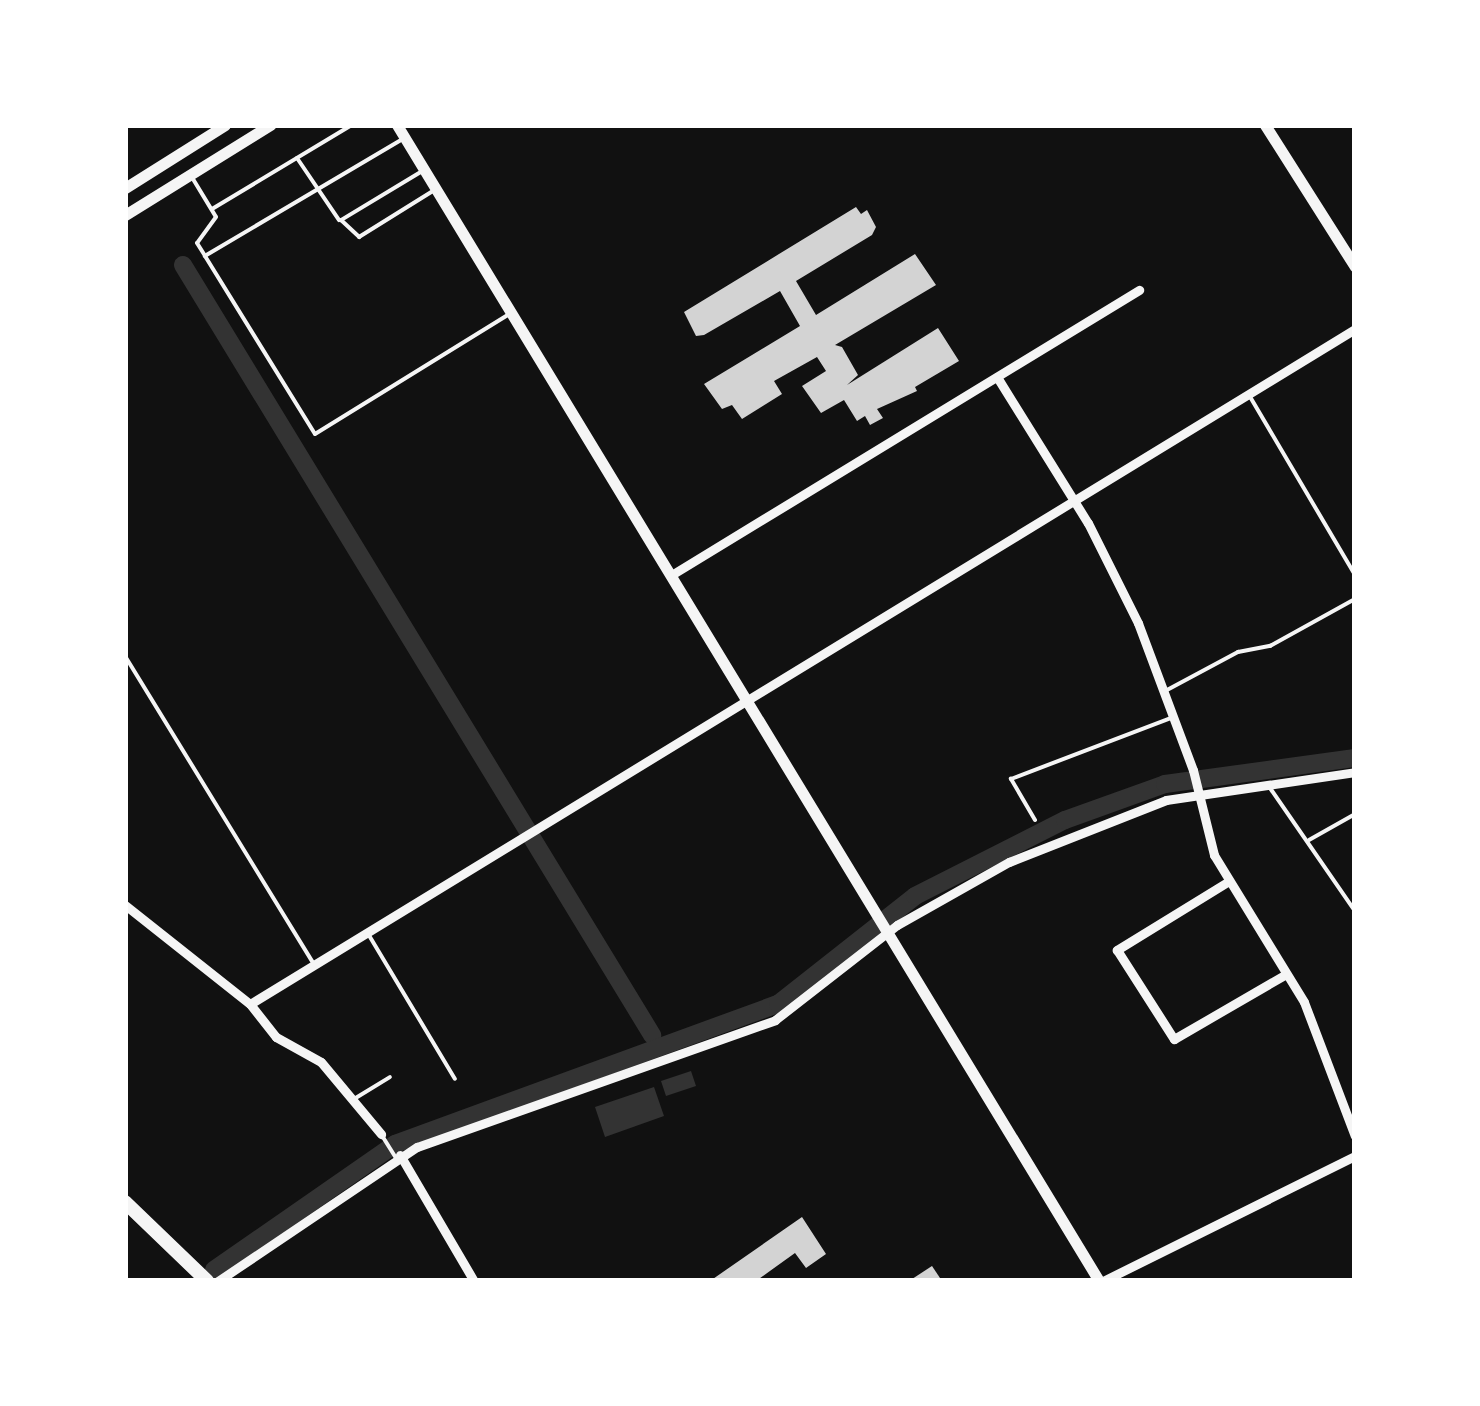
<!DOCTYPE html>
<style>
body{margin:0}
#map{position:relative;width:1480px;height:1406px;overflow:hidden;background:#111;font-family:Commissioner,sans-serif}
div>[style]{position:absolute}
.water>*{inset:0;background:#333}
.canal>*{height:18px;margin:-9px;padding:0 9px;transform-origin:9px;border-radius:9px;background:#333}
.building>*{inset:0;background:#d3d3d3}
.service>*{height:4px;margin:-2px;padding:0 2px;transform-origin:2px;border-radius:2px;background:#f5f5f5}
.minor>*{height:9px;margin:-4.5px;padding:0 4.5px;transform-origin:4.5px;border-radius:4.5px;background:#f5f5f5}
.tertiary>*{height:11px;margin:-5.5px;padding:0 5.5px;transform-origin:5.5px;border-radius:5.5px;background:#f5f5f5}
.primary>*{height:14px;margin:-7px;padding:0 7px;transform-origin:7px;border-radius:7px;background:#f5f5f5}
span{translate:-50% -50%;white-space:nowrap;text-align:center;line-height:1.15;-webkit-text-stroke:8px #fff;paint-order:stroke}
.frame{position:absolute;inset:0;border:128px solid #fff;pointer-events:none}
</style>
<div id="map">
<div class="water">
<i style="clip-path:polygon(691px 1071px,696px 1086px,666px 1096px,661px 1081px)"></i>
<i style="clip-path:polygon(654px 1087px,664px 1116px,605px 1137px,595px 1107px)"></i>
</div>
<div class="canal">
<i style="left:183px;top:265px;width:902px;rotate:58.65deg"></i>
<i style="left:214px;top:1270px;width:221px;rotate:-34.8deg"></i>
<i style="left:395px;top:1144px;width:408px;rotate:-20.1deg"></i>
<i style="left:778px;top:1004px;width:174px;rotate:-38.2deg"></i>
<i style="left:915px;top:896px;width:168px;rotate:-26.9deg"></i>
<i style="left:1065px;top:820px;width:106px;rotate:-19.8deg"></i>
<i style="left:1165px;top:784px;width:192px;rotate:-7.8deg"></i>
</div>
<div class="building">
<i style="clip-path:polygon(856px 207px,861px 214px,867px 210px,876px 227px,872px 235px,796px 281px,816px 315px,915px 254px,936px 285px,835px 345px,842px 347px,858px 375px,847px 385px,938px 328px,959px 361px,915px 387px,917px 391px,877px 409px,883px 418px,870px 425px,865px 416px,857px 421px,844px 400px,821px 413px,802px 386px,826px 371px,817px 357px,774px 381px,782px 394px,742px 419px,732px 405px,722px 409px,704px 384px,800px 326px,780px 291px,704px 335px,696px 336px,684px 312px)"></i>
<i style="clip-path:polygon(802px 1217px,826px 1254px,806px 1268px,795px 1253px,756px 1281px,710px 1281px)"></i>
<i style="clip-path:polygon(932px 1266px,942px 1281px,909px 1281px)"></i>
</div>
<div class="service">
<i style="left:401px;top:140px;width:228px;rotate:149.4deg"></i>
<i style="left:205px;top:256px;width:209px;rotate:58.3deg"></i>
<i style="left:315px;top:434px;width:227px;rotate:-31.7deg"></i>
<i style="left:297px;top:158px;width:75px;rotate:55.9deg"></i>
<i style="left:424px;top:170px;width:97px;rotate:148.9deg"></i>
<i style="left:341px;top:220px;width:25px;rotate:43deg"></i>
<i style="left:359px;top:237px;width:87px;rotate:-31.9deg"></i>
<i style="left:193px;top:179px;width:44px;rotate:58.8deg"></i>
<i style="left:216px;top:217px;width:32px;rotate:126deg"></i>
<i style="left:197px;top:243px;width:13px;rotate:58deg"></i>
<i style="left:212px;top:209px;width:163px;rotate:-31deg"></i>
<i style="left:1249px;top:395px;width:209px;rotate:59.5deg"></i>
<i style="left:125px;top:656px;width:362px;rotate:58.5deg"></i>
<i style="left:1167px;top:690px;width:81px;rotate:-28.2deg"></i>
<i style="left:1238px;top:652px;width:33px;rotate:-11deg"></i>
<i style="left:1270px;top:646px;width:97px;rotate:-28.9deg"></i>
<i style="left:1270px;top:788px;width:150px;rotate:55.4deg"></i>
<i style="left:1035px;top:820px;width:48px;rotate:-120.3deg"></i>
<i style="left:1011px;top:779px;width:173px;rotate:-20.9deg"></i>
<i style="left:1309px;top:840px;width:53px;rotate:-29.5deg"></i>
<i style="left:367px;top:932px;width:171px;rotate:59.1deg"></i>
<i style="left:354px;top:1099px;width:42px;rotate:-31.4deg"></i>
<i style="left:381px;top:1134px;width:28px;rotate:58deg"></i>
</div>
<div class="minor">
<i style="left:997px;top:377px;width:172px;rotate:58.1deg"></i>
<i style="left:1088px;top:523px;width:112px;rotate:63.4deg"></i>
<i style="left:1138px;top:623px;width:157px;rotate:69.5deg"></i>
<i style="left:1193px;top:770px;width:88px;rotate:76.1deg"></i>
<i style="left:1214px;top:855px;width:172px;rotate:58.5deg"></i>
<i style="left:1304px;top:1002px;width:143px;rotate:69.2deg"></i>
<i style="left:673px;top:574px;width:546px;rotate:-31.36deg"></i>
<i style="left:1229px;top:881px;width:132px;rotate:148.4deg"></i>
<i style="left:1117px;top:950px;width:106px;rotate:57.4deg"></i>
<i style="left:1174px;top:1039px;width:129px;rotate:-30.1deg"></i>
<i style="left:125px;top:905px;width:159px;rotate:38.4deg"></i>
<i style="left:250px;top:1004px;width:42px;rotate:51.8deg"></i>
<i style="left:276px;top:1037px;width:51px;rotate:29.1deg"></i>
<i style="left:321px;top:1062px;width:94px;rotate:50.2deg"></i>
<i style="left:250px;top:1004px;width:1295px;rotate:-31.42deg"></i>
<i style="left:400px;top:1155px;width:146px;rotate:59.6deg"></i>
<i style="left:218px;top:1281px;width:240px;rotate:-34deg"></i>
<i style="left:417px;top:1147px;width:380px;rotate:-19.5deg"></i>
<i style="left:775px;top:1020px;width:155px;rotate:-37.9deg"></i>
<i style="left:897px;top:925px;width:129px;rotate:-29.4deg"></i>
<i style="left:1009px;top:862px;width:169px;rotate:-21.5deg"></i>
<i style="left:1166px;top:800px;width:191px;rotate:-8.4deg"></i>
<i style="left:1103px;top:1281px;width:281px;rotate:-26.4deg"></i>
</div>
<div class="tertiary">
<i style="left:397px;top:125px;width:1352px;rotate:58.73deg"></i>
<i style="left:1265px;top:125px;width:168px;rotate:57.6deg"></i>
<i style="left:125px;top:188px;width:118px;rotate:-32.2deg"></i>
<i style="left:125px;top:215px;width:171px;rotate:-31.8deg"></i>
</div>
<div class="primary">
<i style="left:125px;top:1202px;width:114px;rotate:43.9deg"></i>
</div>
<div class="frame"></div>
</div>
